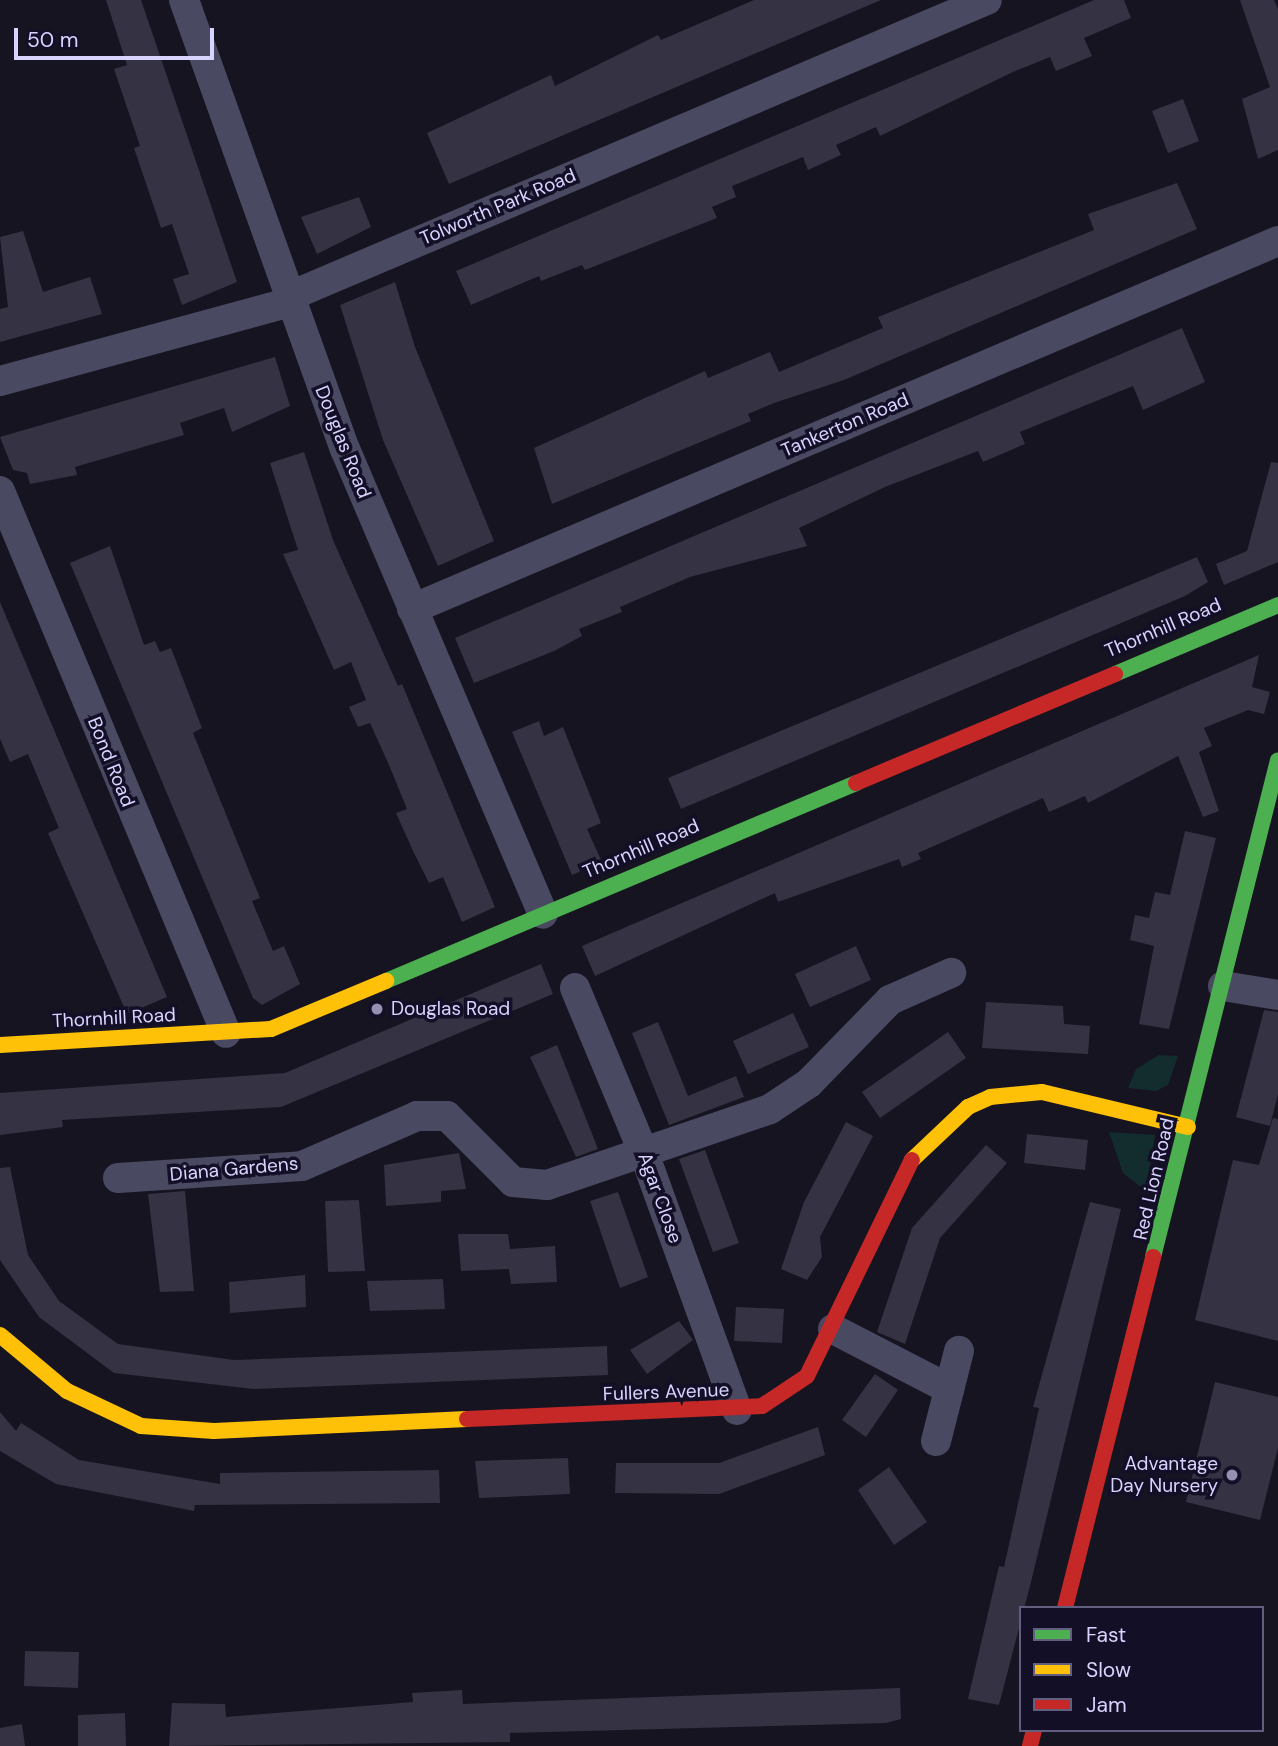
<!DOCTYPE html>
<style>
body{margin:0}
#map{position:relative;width:1278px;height:1746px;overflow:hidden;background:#161421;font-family:"DM Sans",sans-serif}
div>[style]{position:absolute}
.green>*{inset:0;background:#132c2d}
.building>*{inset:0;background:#343243}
.street>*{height:30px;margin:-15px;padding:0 15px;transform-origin:15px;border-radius:15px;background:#4a4962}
.fast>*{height:16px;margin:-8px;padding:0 8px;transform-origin:8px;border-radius:8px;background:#4caf50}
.slow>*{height:16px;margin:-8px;padding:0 8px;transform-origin:8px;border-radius:8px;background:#ffc107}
.jam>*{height:16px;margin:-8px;padding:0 8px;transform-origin:8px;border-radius:8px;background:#c62828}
.dots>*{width:19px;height:19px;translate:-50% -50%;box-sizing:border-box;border:4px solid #130f26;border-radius:50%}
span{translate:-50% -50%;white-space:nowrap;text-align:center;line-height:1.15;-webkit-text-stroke:7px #130f26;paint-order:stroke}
.street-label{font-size:19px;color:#d9d4ff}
.poi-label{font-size:19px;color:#d9d4ff}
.left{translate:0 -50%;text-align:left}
.right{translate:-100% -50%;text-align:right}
.legend{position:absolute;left:1019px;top:1606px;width:245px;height:126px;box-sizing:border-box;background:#130f26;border:2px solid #625e7d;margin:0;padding:9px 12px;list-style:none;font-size:21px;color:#d9d4ff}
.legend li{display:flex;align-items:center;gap:14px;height:35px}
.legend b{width:35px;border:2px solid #625e7d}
.scale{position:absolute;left:14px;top:28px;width:200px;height:32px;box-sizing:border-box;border:4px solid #d9d4ff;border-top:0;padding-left:9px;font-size:21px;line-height:24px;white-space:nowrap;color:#d9d4ff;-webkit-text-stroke:5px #130f26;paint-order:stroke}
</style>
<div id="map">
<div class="green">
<i style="clip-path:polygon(1159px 1055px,1178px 1056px,1168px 1085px,1156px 1091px,1128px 1088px,1136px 1069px)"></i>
<i style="clip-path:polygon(1109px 1132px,1155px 1135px,1146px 1191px,1123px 1173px)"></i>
</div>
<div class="building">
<i style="clip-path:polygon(106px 0,141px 0,237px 282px,182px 305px,173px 279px,189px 274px,172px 224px,161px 228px,134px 148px,140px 146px,114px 69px,127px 65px)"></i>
<i style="clip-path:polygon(754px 0,881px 0,449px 184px,427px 133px,551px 75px,555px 86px,658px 35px,661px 40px)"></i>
<i style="clip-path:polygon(1094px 0,1124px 0,1131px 18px,1084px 38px,1092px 56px,1056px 71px,1050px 57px,1013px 72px,880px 136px,876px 127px,836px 145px,841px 155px,808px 170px,803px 157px,732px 186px,736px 197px,712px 207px,717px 218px,585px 270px,582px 265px,541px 281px,539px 276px,471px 305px,456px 271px)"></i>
<i style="clip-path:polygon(1240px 0,1274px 0,1278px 9px,1278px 150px,1258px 159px,1242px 99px,1270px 87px)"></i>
<i style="clip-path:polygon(1183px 99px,1199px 141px,1168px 153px,1152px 111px)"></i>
<i style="clip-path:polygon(1177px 183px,1197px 229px,844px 380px,774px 403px,748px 414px,751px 421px,552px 504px,534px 448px,705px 371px,708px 378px,770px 352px,779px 372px,883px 328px,878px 317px,1094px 230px,1088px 214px)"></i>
<i style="clip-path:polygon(359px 197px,371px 227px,317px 254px,301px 217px)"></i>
<i style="clip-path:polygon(23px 231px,43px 292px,90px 277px,102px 314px,0 342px,0 309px,8px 307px,0 237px)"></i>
<i style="clip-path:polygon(395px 282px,415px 347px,494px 541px,438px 566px,383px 440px,340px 305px)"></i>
<i style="clip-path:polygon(1182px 328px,1205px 382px,1143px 410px,1133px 386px,1020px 432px,1025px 444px,983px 462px,978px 451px,885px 487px,799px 528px,807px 546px,690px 577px,620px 607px,622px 612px,579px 629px,582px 636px,554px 651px,474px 683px,455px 638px)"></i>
<i style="clip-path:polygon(275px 357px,290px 406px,232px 432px,224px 408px,180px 423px,184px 435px,75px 467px,77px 475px,30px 484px,27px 473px,13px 470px,0 437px)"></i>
<i style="clip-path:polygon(304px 452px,333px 540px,398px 686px,402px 684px,495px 907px,462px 922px,443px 877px,429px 883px,413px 851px,396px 813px,407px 809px,389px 765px,370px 723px,358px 727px,349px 707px,366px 700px,351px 662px,334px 670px,283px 554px,298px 550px,270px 463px)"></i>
<i style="clip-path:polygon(1271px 462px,1278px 463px,1278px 562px,1224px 585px,1216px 564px,1247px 551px)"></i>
<i style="clip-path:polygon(110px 546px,144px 645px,155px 641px,160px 652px,171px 648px,202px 728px,193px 733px,260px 898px,252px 901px,273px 951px,284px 946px,300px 984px,262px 1005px,253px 998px,70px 563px)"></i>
<i style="clip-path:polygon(1197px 557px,1208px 582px,1185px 596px,681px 809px,668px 778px)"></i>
<i style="clip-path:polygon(0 602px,167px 997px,127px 1014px,48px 833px,59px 828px,28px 754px,10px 762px,0 739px)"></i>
<i style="clip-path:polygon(1259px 655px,1252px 687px,1270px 692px,1264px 714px,1248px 710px,1204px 728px,1212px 746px,1199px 752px,1219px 811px,1203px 817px,1178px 756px,1088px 803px,1085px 796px,1049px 812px,1043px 798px,918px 853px,921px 859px,902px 867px,899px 859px,778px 902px,775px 893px,595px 976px,582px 946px)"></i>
<i style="clip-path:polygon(539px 721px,544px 736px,563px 727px,601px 823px,587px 829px,602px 862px,572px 875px,512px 732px)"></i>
<i style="clip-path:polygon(1185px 831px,1216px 838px,1169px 1029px,1139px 1024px,1154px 946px,1130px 940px,1135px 915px,1149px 918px,1155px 892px,1170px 895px)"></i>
<i style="clip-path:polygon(856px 946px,871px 980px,810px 1007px,795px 974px)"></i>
<i style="clip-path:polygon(541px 964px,553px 994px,281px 1107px,62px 1120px,63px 1127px,0 1135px,0 1093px,285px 1073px)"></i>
<i style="clip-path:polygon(986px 1002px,1063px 1006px,1064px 1024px,1090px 1026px,1088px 1054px,982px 1048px)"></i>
<i style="clip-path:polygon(1264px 1010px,1278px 1012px,1278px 1094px,1270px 1126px,1236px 1117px)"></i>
<i style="clip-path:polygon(793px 1013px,809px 1047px,748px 1074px,733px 1041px)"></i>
<i style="clip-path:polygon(658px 1022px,688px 1096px,736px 1076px,744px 1097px,669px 1125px,632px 1033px)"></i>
<i style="clip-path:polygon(948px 1032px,966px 1058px,880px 1118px,862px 1092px)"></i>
<i style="clip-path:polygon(557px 1045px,598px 1149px,576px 1157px,530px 1057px)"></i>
<i style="clip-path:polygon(1273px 1118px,1278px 1119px,1278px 1341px,1195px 1320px,1233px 1160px,1259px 1165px)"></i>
<i style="clip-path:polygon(846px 1122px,873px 1136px,820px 1237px,822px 1257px,807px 1280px,781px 1269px,804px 1202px)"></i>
<i style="clip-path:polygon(1027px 1134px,1088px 1140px,1085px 1170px,1024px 1163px)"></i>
<i style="clip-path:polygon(986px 1145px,1007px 1163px,940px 1238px,905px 1344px,877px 1332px,912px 1228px)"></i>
<i style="clip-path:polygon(705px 1150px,739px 1243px,713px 1252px,679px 1159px)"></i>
<i style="clip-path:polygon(459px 1153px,466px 1189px,441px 1191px,441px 1202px,386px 1206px,384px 1165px)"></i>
<i style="clip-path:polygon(10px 1167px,28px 1255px,59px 1301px,118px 1344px,234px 1360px,607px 1346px,608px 1375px,254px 1389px,114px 1373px,39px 1317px,0 1260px,0 1168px)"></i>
<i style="clip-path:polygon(185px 1191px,194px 1291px,160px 1292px,148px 1194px)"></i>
<i style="clip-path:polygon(618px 1192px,648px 1277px,620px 1288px,590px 1201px)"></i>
<i style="clip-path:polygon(359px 1200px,365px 1271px,328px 1272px,325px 1201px)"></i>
<i style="clip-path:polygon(1090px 1202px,1121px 1209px,1031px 1582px,999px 1705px,968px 1699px,999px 1566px,1004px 1567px,1039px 1408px,1033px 1407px)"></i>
<i style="clip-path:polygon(458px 1234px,508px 1234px,510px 1249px,555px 1246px,557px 1282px,511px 1284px,509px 1269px,461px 1271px)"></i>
<i style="clip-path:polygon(305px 1275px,306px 1307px,230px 1313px,229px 1282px)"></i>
<i style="clip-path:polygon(443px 1279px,445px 1309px,370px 1311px,367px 1281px)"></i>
<i style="clip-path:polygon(736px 1307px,784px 1309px,782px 1343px,734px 1341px)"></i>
<i style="clip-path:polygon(679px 1321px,693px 1340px,647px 1374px,630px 1350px)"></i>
<i style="clip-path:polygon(875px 1374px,898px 1390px,866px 1437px,842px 1420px)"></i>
<i style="clip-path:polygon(1215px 1382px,1278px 1397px,1278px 1448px,1260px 1520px,1186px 1502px)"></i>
<i style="clip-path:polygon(0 1412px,16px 1431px,21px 1423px,79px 1460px,220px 1484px,220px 1473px,439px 1470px,440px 1503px,195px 1505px,194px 1511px,56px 1484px,0 1451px)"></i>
<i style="clip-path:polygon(818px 1427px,825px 1455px,719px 1494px,615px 1493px,616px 1463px,719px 1463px)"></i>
<i style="clip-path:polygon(568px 1458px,570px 1494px,479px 1498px,475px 1461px)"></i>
<i style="clip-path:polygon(889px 1467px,927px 1522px,894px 1545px,858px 1490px)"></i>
<i style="clip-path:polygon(25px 1651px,79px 1652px,78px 1688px,24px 1686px)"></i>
<i style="clip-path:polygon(900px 1688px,901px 1719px,886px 1723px,510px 1733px,510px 1742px,169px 1746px,172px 1703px,225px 1704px,226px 1717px,413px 1702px,412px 1693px,462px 1690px,463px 1704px)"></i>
<i style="clip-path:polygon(125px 1713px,126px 1746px,78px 1746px,78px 1715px)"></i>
<i style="clip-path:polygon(22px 1724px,25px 1746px,0 1746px,0 1728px)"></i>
</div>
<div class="street">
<i style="left:184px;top:0;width:477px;rotate:70.3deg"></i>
<i style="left:345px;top:449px;width:505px;rotate:66.94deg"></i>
<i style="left:0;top:381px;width:298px;rotate:-15.2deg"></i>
<i style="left:288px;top:303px;width:18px;rotate:-41deg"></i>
<i style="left:302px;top:291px;width:744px;rotate:-23.02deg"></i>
<i style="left:0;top:491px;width:587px;rotate:67.37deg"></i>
<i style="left:412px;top:609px;width:941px;rotate:-23.02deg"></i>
<i style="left:1223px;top:986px;width:56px;rotate:9.3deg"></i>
<i style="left:575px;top:988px;width:182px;rotate:67.4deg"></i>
<i style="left:645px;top:1156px;width:270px;rotate:70.1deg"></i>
<i style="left:118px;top:1178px;width:184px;rotate:-3.7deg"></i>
<i style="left:302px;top:1166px;width:125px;rotate:-23.5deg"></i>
<i style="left:417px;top:1116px;width:30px"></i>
<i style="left:447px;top:1116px;width:93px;rotate:45deg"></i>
<i style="left:513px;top:1182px;width:34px;rotate:5deg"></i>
<i style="left:547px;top:1185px;width:236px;rotate:-18.8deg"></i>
<i style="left:770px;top:1109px;width:47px;rotate:-33.7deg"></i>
<i style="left:809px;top:1083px;width:116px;rotate:-45.7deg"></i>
<i style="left:890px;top:1000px;width:67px;rotate:-23.9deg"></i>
<i style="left:833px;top:1329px;width:131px;rotate:27.3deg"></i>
<i style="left:936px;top:1441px;width:93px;rotate:-75.7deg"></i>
</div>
<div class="fast">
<i style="left:1115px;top:674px;width:177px;rotate:-22.9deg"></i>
<i style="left:386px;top:981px;width:510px;rotate:-22.84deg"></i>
<i style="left:1153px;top:1257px;width:512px;rotate:-75.88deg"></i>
</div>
<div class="slow">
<i style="left:0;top:1045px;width:271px;rotate:-3.4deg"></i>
<i style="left:271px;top:1029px;width:125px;rotate:-22.7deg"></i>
<i style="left:912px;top:1160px;width:77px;rotate:-43.4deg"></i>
<i style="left:968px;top:1107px;width:24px;rotate:-24deg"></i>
<i style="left:990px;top:1097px;width:52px;rotate:-5.5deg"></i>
<i style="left:1042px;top:1092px;width:150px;rotate:13.5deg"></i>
<i style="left:0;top:1335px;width:87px;rotate:39.9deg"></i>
<i style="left:67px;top:1391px;width:82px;rotate:25.3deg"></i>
<i style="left:141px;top:1426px;width:73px;rotate:3.9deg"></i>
<i style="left:214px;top:1431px;width:253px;rotate:-2.7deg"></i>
</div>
<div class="jam">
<i style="left:856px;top:783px;width:281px;rotate:-22.8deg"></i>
<i style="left:467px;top:1419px;width:295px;rotate:-2.5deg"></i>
<i style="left:762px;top:1406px;width:54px;rotate:-33.7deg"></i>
<i style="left:807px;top:1376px;width:240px;rotate:-64.1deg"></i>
<i style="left:1065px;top:1608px;width:362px;rotate:-75.9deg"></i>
<i style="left:1030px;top:1746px;width:16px;rotate:-76deg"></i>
</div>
<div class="dots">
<i style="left:377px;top:1009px;background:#9591b1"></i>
<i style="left:1232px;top:1475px;background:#9591b1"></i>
</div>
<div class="street-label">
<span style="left:498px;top:207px;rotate:-23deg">Tolworth Park Road</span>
<span style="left:845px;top:425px;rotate:-23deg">Tankerton Road</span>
<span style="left:343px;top:442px;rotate:68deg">Douglas Road</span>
<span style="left:1163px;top:628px;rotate:-23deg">Thornhill Road</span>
<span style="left:111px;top:762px;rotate:68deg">Bond Road</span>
<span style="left:641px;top:849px;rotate:-23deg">Thornhill Road</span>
<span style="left:114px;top:1018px;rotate:-3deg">Thornhill Road</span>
<span style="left:234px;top:1169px;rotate:-5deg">Diana Gardens</span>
<span style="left:1154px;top:1179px;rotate:-77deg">Red Lion Road</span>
<span style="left:660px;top:1198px;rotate:70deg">Agar Close</span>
<span style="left:666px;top:1392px;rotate:-2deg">Fullers Avenue</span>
</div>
<div class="poi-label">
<span class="left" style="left:391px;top:1009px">Douglas Road</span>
<span class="right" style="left:1218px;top:1475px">Advantage<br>Day Nursery</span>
</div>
<ul class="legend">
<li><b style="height:9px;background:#4caf50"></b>Fast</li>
<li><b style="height:9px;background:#ffc107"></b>Slow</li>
<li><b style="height:9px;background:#c62828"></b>Jam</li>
</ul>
<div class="scale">50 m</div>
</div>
